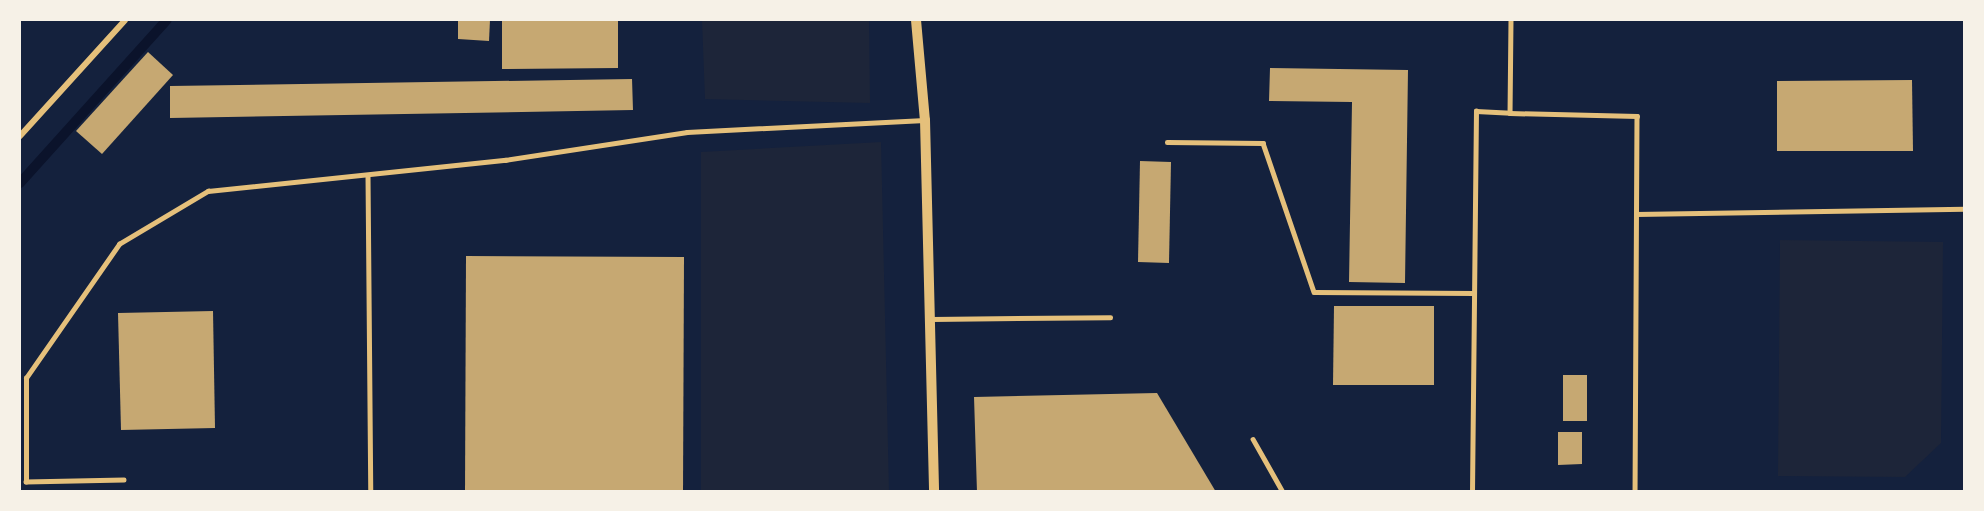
<!DOCTYPE html>
<style>
body{margin:0}
#map{position:relative;width:1984px;height:511px;overflow:hidden;background:#14213d;font-family:"Playfair Display",serif}
div>[style]{position:absolute}
.green>*{inset:0;background:#1d2539}
.stream>*{height:10px;margin:-5px;padding:0 5px;transform-origin:5px;border-radius:5px;background:#0b132b}
.building>*{inset:0;background:#c6a872}
.service>*{height:4.5px;margin:-2.25px;padding:0 2.25px;transform-origin:2.25px;border-radius:2.25px;background:#e5c07b}
.minor>*{height:6px;margin:-3px;padding:0 3px;transform-origin:3px;border-radius:3px;background:#e5c07b}
.tertiary>*{height:10px;margin:-5px;padding:0 5px;transform-origin:5px;border-radius:5px;background:#e5c07b}
span{translate:-50% -50%;white-space:nowrap;text-align:center;line-height:1.15;-webkit-text-stroke:6px #f6f1e7;paint-order:stroke}
.frame{position:absolute;inset:0;border:21px solid #f6f1e7;pointer-events:none}
</style>
<div id="map">
<div class="green">
<i style="clip-path:polygon(702px 20px,869px 20px,870px 103px,705px 99px)"></i>
<i style="clip-path:polygon(881px 142px,889px 491px,701px 491px,701px 152px)"></i>
<i style="clip-path:polygon(1780px 240px,1943px 242px,1941px 443px,1905px 477px,1778px 476px)"></i>
</div>
<div class="stream">
<i style="left:20px;top:183px;width:219px;rotate:-48deg"></i>
</div>
<div class="building">
<i style="clip-path:polygon(458px 20px,490px 20px,489px 41px,458px 39px)"></i>
<i style="clip-path:polygon(502px 20px,618px 20px,618px 68px,502px 69px)"></i>
<i style="clip-path:polygon(148px 52px,173px 75px,102px 154px,76px 131px)"></i>
<i style="clip-path:polygon(1270px 68px,1408px 70px,1405px 283px,1349px 282px,1352px 102px,1269px 101px)"></i>
<i style="clip-path:polygon(632px 79px,633px 110px,170px 118px,170px 86px)"></i>
<i style="clip-path:polygon(1912px 80px,1913px 151px,1777px 151px,1777px 81px)"></i>
<i style="clip-path:polygon(1140px 161px,1171px 162px,1169px 263px,1138px 262px)"></i>
<i style="clip-path:polygon(466px 256px,684px 257px,683px 492px,465px 492px)"></i>
<i style="clip-path:polygon(1334px 306px,1434px 306px,1434px 385px,1333px 385px)"></i>
<i style="clip-path:polygon(213px 311px,215px 428px,121px 430px,118px 313px)"></i>
<i style="clip-path:polygon(1563px 375px,1587px 375px,1587px 421px,1563px 421px)"></i>
<i style="clip-path:polygon(1157px 393px,1216px 492px,977px 492px,974px 397px)"></i>
<i style="clip-path:polygon(1558px 432px,1582px 432px,1582px 464px,1558px 465px)"></i>
</div>
<div class="service">
<i style="left:1511px;top:20px;width:93px;rotate:90.6deg"></i>
<i style="left:1510px;top:113px;width:127px;rotate:1.4deg"></i>
<i style="left:1637px;top:116px;width:376px;rotate:90.3deg"></i>
<i style="left:1167px;top:142px;width:96px;rotate:0.6deg"></i>
<i style="left:1263px;top:143px;width:157px;rotate:71.1deg"></i>
<i style="left:1314px;top:292px;width:160px;rotate:0.4deg"></i>
<i style="left:368px;top:175px;width:317px;rotate:89.5deg"></i>
<i style="left:1636px;top:214px;width:328px;rotate:-0.9deg"></i>
<i style="left:932px;top:319px;width:178px;rotate:-0.6deg"></i>
<i style="left:1253px;top:439px;width:61px;rotate:60.5deg"></i>
<i style="left:124px;top:480px;width:98px;rotate:178.8deg"></i>
<i style="left:26px;top:482px;width:104px;rotate:-90deg"></i>
<i style="left:26px;top:378px;width:163px;rotate:-55.2deg"></i>
<i style="left:119px;top:244px;width:104px;rotate:-30.8deg"></i>
<i style="left:208px;top:191px;width:299px;rotate:-6deg"></i>
<i style="left:505px;top:160px;width:184px;rotate:-8.7deg"></i>
<i style="left:687px;top:132px;width:238px;rotate:-2.9deg"></i>
<i style="left:1472px;top:492px;width:381px;rotate:-89.4deg"></i>
<i style="left:1476px;top:111px;width:34px;rotate:3deg"></i>
</div>
<div class="minor">
<i style="left:20px;top:136px;width:156px;rotate:-47.8deg"></i>
</div>
<div class="tertiary">
<i style="left:916px;top:20px;width:100px;rotate:84.9deg"></i>
<i style="left:925px;top:120px;width:372px;rotate:88.6deg"></i>
</div>
<div class="frame"></div>
</div>
